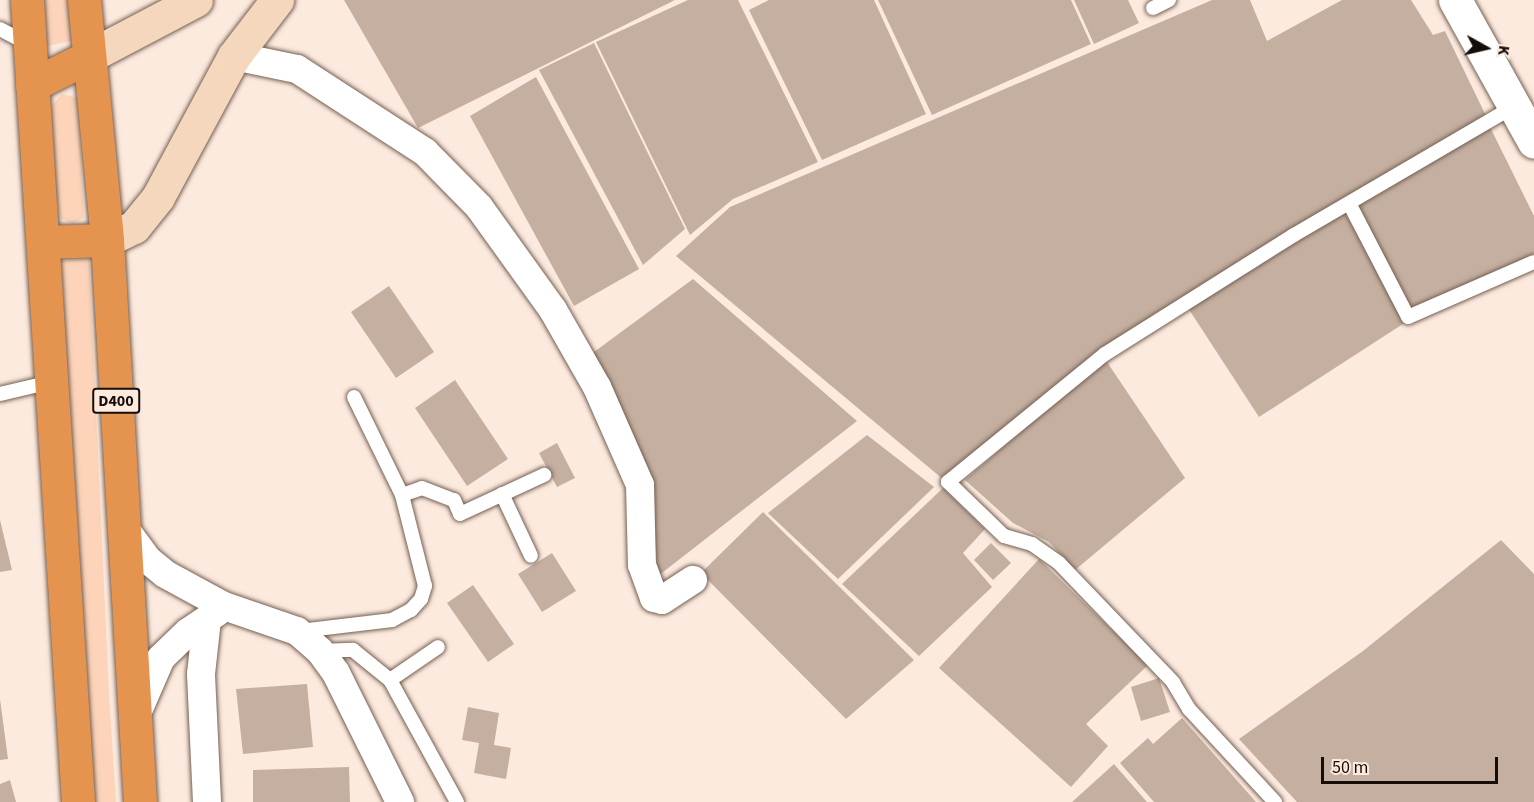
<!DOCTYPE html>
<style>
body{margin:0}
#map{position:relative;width:1534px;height:802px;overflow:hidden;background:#fdeade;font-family:"Source Sans 3",sans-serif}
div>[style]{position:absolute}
.green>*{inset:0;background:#fdd4ba}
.building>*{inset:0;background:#c5afa0}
.roads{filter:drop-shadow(0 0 2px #746053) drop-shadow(0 0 2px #746053)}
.service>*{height:14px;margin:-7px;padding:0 7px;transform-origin:7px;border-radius:7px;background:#fff}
.minor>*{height:28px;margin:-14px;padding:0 14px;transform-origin:14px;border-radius:14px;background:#fff}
.tertiary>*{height:33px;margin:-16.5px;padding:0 16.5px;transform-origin:16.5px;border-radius:16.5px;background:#fff}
.secondary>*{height:33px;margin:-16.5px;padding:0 16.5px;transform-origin:16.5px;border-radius:16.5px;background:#f5d7bd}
.trunk>*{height:33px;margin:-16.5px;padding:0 16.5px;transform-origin:16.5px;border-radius:16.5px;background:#e4944f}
span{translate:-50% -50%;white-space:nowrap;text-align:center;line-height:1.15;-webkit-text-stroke:4.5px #fdeade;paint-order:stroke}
.shield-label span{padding:2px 4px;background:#fdeade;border:2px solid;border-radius:4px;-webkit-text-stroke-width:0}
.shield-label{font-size:16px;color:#150d08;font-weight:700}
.north{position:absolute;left:1456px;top:18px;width:60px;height:60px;-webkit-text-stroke:4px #fdeade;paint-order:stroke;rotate:98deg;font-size:16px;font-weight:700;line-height:24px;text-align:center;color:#150d08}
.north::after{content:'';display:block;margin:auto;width:21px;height:27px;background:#150d08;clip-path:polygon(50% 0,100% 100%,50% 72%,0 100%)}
.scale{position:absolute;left:1321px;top:757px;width:177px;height:27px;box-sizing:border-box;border:3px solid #150d08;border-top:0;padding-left:8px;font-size:18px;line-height:21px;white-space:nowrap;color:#150d08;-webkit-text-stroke:4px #fdeade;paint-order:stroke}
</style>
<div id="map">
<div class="green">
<i style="clip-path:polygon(39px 0,73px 0,76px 40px,42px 47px)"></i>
<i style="clip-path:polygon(62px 94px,78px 98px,84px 218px,72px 224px,60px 218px,47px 140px,51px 106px)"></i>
<i style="clip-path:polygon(89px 259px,109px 694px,116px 802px,89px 802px,56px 261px)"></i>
</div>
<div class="building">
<i style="clip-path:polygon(344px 0,675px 0,418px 128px)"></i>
<i style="clip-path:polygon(688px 0,738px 0,818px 162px,733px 199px,690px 235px,596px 42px)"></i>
<i style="clip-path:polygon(769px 0,874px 0,926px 114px,822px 160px,749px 10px)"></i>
<i style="clip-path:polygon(878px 0,1071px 0,1091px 44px,932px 115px)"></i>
<i style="clip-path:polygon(1074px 0,1128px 0,1139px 23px,1094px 44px)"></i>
<i style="clip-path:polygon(1212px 0,1250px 0,1267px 41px,1342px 0,1411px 0,1433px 35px,1445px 31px,1487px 118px,1106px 351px,944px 480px,676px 256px,730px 207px)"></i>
<i style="clip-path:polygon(594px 43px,685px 229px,643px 265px,539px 70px)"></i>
<i style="clip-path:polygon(536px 77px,639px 269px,574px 306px,470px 116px)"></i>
<i style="clip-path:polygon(1489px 125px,1534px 216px,1534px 254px,1410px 309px,1357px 202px)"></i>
<i style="clip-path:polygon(1344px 211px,1406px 322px,1259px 417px,1188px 308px)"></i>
<i style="clip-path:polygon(693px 279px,857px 421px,658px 576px,649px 486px,590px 355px)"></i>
<i style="clip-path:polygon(389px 286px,434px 352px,396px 378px,351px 312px)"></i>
<i style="clip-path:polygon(1105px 359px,1185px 478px,1075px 570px,1049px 542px,1013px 523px,965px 480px)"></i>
<i style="clip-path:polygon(455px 380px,508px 459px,467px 486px,415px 408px)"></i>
<i style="clip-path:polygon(867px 435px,934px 487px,838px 579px,768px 513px)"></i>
<i style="clip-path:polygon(557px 443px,575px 478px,557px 487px,539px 453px)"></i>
<i style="clip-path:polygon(943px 488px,985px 529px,963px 553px,992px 587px,919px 656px,842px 584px)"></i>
<i style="clip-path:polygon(763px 512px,914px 660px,846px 719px,701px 573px)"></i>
<i style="clip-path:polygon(0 520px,12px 570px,0 572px)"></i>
<i style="clip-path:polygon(1501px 540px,1534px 574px,1534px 802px,1297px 802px,1239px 739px,1363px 651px)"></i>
<i style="clip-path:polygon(991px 543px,1011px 563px,993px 580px,974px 560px)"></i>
<i style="clip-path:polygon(552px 553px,576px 591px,542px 612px,518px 574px)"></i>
<i style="clip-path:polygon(1039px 559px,1148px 665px,1086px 724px,1108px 746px,1071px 787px,939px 668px)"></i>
<i style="clip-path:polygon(473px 585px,514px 644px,488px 662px,447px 603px)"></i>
<i style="clip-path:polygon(1159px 678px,1170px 712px,1141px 721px,1131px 687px)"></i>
<i style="clip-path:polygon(307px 684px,313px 747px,243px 754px,236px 689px)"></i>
<i style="clip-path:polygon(0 699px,8px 759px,0 760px)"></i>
<i style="clip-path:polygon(468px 707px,499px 713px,494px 745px,511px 748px,506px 779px,474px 773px,479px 743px,462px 740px)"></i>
<i style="clip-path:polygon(1182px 718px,1256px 802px,1154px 802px,1120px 763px,1148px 738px,1153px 744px)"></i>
<i style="clip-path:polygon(1114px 764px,1147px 802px,1072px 802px)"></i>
<i style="clip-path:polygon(349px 767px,350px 802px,253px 802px,253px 770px)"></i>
<i style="clip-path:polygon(10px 780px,16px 802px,0 802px,0 784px)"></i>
</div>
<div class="roads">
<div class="service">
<i style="left:1153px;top:8px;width:18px;rotate:-27deg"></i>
<i style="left:0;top:29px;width:32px;rotate:28deg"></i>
<i style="left:1350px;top:205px;width:126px;rotate:62.6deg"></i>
<i style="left:1408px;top:317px;width:137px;rotate:-23.6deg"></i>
<i style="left:0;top:394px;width:52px;rotate:-13.2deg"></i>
<i style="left:502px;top:494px;width:68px;rotate:64.9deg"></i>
<i style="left:402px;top:495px;width:21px;rotate:-19deg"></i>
<i style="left:422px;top:488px;width:34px;rotate:21deg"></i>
<i style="left:454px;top:500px;width:15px;rotate:67deg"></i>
<i style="left:460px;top:514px;width:93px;rotate:-24.9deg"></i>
<i style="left:300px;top:631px;width:93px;rotate:-6.8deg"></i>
<i style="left:392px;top:620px;width:21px;rotate:-28deg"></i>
<i style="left:411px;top:610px;width:15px;rotate:-48deg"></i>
<i style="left:421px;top:599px;width:14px;rotate:-73deg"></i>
<i style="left:425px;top:586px;width:94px;rotate:-104.2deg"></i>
<i style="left:402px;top:495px;width:109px;rotate:-116.1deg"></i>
<i style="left:320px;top:651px;width:33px;rotate:-2deg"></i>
<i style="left:353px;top:650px;width:48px;rotate:39deg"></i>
<i style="left:390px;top:680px;width:139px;rotate:61.2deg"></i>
<i style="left:390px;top:680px;width:58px;rotate:-34.5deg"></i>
<i style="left:1275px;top:802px;width:127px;rotate:-132.8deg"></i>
<i style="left:1189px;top:709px;width:31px;rotate:-121deg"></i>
<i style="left:1173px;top:682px;width:165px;rotate:-133.8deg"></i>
<i style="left:1059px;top:563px;width:33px;rotate:-145deg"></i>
<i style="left:1032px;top:544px;width:29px;rotate:-164deg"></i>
<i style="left:1004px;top:536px;width:78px;rotate:-136deg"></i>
<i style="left:948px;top:482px;width:203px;rotate:-39.2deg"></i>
<i style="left:1105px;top:354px;width:223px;rotate:-32.2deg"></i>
<i style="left:1294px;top:235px;width:256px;rotate:-30.3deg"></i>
</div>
<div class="minor">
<i style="left:234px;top:56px;width:64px;rotate:11.7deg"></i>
<i style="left:297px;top:69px;width:153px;rotate:33deg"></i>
<i style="left:425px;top:152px;width:77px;rotate:45.5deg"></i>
<i style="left:479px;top:207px;width:127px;rotate:54.3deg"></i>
<i style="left:553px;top:310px;width:89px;rotate:60.3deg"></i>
<i style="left:597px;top:387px;width:107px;rotate:66.3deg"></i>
<i style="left:640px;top:485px;width:80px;rotate:88.6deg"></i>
<i style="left:642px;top:565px;width:35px;rotate:70deg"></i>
<i style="left:654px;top:598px;width:8px;rotate:14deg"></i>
<i style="left:662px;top:600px;width:37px;rotate:-33deg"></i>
<i style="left:123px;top:526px;width:42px;rotate:53.7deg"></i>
<i style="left:148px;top:560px;width:22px;rotate:39deg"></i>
<i style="left:165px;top:574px;width:67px;rotate:28.5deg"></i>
<i style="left:224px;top:606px;width:77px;rotate:18.9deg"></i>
<i style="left:297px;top:631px;width:30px;rotate:41deg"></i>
<i style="left:320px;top:651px;width:27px;rotate:54deg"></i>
<i style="left:336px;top:673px;width:144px;rotate:63.6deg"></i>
<i style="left:135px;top:718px;width:65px;rotate:-66.6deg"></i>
<i style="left:161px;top:658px;width:37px;rotate:-44deg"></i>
<i style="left:188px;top:632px;width:34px;rotate:-34deg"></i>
<i style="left:207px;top:802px;width:128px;rotate:-92.7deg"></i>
<i style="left:201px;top:674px;width:54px;rotate:-83.7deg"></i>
</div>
<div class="tertiary">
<i style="left:1455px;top:0;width:162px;rotate:60.9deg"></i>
</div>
<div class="secondary">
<i style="left:88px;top:57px;width:122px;rotate:-27.8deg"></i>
<i style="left:107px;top:240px;width:30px;rotate:-26deg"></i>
<i style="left:134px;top:227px;width:38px;rotate:-51deg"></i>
<i style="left:158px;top:197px;width:160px;rotate:-61.7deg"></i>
<i style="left:234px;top:56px;width:71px;rotate:-52.5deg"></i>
</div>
<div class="trunk">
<i style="left:27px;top:0;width:804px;rotate:86.36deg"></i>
<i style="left:84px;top:0;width:241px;rotate:84.5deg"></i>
<i style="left:107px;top:240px;width:563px;rotate:86.64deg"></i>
<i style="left:32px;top:85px;width:63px;rotate:-26.6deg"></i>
<i style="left:43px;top:242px;width:64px;rotate:-1.8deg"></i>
</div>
</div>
<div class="shield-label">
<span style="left:116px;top:401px">D400</span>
</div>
<div class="north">K</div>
<div class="scale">50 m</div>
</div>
